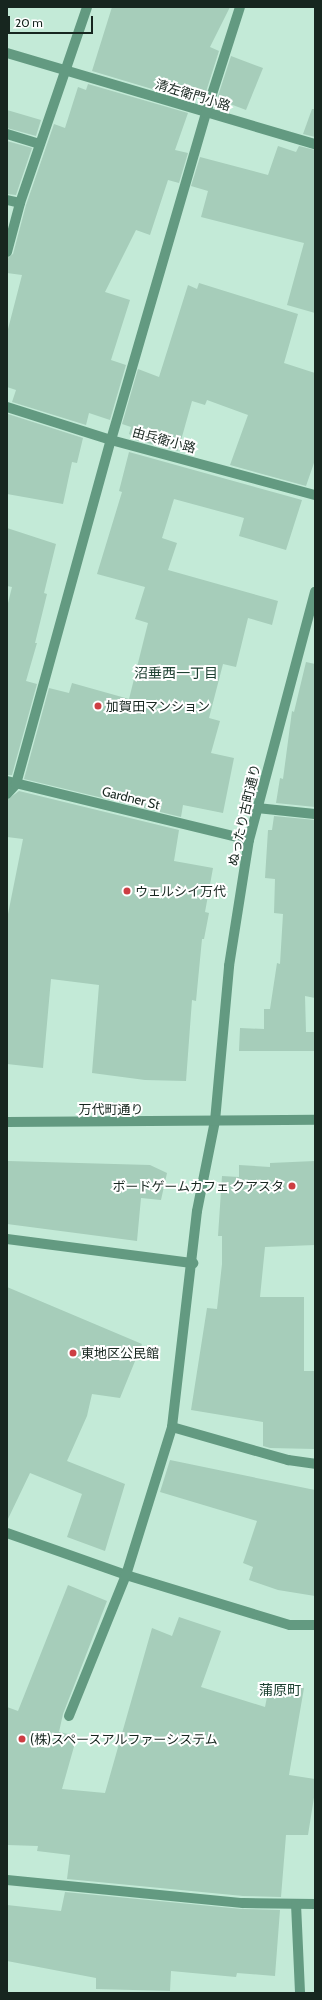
<!DOCTYPE html>
<meta charset="utf-8">
<style>
body{margin:0}
#map{position:relative;width:322px;height:2000px;overflow:hidden;background:#c3ead7;font-family:Cabin,"Noto Sans JP",sans-serif}
div>[style]{position:absolute}
.building>*{inset:0;background:#a6cdba}
.service>*{height:10px;margin:-5px;padding:0 5px;transform-origin:5px;border-radius:5px;background:#639a81}
.minor>*{height:10px;margin:-5px;padding:0 5px;transform-origin:5px;border-radius:5px;background:#639a81}
.tertiary>*{height:10px;margin:-5px;padding:0 5px;transform-origin:5px;border-radius:5px;background:#639a81}
.dots>*{width:11px;height:11px;translate:-50% -50%;box-sizing:border-box;border:2px solid #fff;border-radius:50%}
span{translate:-50% -50%;white-space:nowrap;text-align:center;line-height:1.15;-webkit-text-stroke:4px #fff;paint-order:stroke}
.street-label{font-size:13px;color:#17261f}
.poi-label{font-size:13px;color:#17261f}
.left{translate:0 -50%;text-align:left}
.right{translate:-100% -50%;text-align:right}
.neighbourhood-label{font-size:14px;color:#1e4132}
.frame{position:absolute;inset:0;border:8px solid #17261f;pointer-events:none}
.scale{position:absolute;left:8px;top:16px;width:85px;height:18px;box-sizing:border-box;border:2px solid #17261f;border-top:0;padding-left:5px;font-size:12px;line-height:14px;white-space:nowrap;color:#17261f;-webkit-text-stroke:3px #fff;paint-order:stroke}
</style>
<div id="map">
<div class="building">
<i style="clip-path:polygon(112px 7px,230px 7px,210px 47px,219px 51px,205px 95px,195px 91px,192px 101px,92px 71px)"></i>
<i style="clip-path:polygon(231px 56px,263px 68px,246px 110px,217px 99px)"></i>
<i style="clip-path:polygon(88px 84px,188px 113px,175px 150px,188px 153px,179px 183px,168px 180px,150px 235px,136px 230px,105px 292px,130px 300px,111px 360px,126px 365px,110px 420px,89px 413px,86px 425px,12px 402px,16px 390px,7px 387px,7px 333px,22px 275px,7px 273px,7px 258px,13px 254px,26px 205px,54px 124px,65px 128px,78px 87px,86px 90px)"></i>
<i style="clip-path:polygon(312px 109px,315px 109px,315px 137px,303px 134px)"></i>
<i style="clip-path:polygon(7px 110px,41px 120px,36px 136px,7px 128px)"></i>
<i style="clip-path:polygon(7px 141px,32px 148px,16px 195px,7px 194px)"></i>
<i style="clip-path:polygon(278px 146px,296px 152px,299px 146px,315px 150px,315px 313px,287px 305px,304px 243px,201px 217px,208px 191px,191px 186px,200px 157px,268px 175px)"></i>
<i style="clip-path:polygon(199px 283px,298px 314px,284px 363px,315px 373px,315px 460px,306px 486px,230px 465px,248px 415px,207px 400px,205px 405px,192px 401px,178px 451px,132px 439px,133px 436px,129px 434px,131px 427px,122px 424px,138px 369px,159px 377px,188px 285px,197px 289px)"></i>
<i style="clip-path:polygon(8px 414px,83px 438px,77px 463px,72px 462px,63px 504px,7px 494px)"></i>
<i style="clip-path:polygon(129px 452px,302px 500px,286px 550px,239px 536px,244px 518px,174px 499px,162px 538px,177px 543px,168px 570px,278px 601px,272px 625px,248px 618px,236px 667px,223px 664px,209px 718px,220px 721px,211px 753px,234px 758px,223px 813px,183px 805px,181px 817px,24px 779px,49px 688px,69px 693px,72px 683px,129px 699px,148px 623px,135px 619px,145px 587px,97px 574px,122px 492px,119px 491px)"></i>
<i style="clip-path:polygon(7px 528px,56px 544px,44px 593px,47px 594px,35px 643px,37px 643px,26px 681px,37px 684px,12px 775px,7px 775px,7px 607px,12px 587px,7px 586px)"></i>
<i style="clip-path:polygon(306px 662px,315px 664px,315px 807px,276px 803px,280px 778px,283px 779px,292px 711px,294px 712px)"></i>
<i style="clip-path:polygon(19px 791px,179px 830px,174px 861px,213px 868px,205px 912px,209px 913px,204px 939px,202px 939px,196px 1001px,192px 1000px,186px 1081px,145px 1080px,92px 1073px,99px 985px,51px 979px,43px 1068px,7px 1064px,7px 919px,23px 839px,7px 837px,7px 800px)"></i>
<i style="clip-path:polygon(274px 816px,315px 820px,315px 998px,305px 996px,306px 1032px,315px 1032px,315px 1051px,239px 1051px,240px 1028px,264px 1029px,264px 1009px,270px 1009px,277px 963px,280px 964px,283px 914px,274px 913px,275px 879px,265px 878px,268px 830px,272px 830px)"></i>
<i style="clip-path:polygon(8px 1161px,150px 1165px,167px 1173px,161px 1200px,141px 1198px,137px 1241px,7px 1224px)"></i>
<i style="clip-path:polygon(315px 1161px,315px 1245px,265px 1247px,260px 1297px,304px 1297px,304px 1371px,315px 1371px,315px 1449px,270px 1448px,263px 1446px,263px 1422px,191px 1410px,207px 1308px,217px 1309px,222px 1264px,222px 1236px,218px 1236px,222px 1176px,239px 1177px,239px 1165px,270px 1167px,270px 1163px)"></i>
<i style="clip-path:polygon(7px 1287px,142px 1344px,120px 1398px,92px 1394px,87px 1416px,67px 1461px,125px 1484px,105px 1551px,67px 1537px,82px 1494px,30px 1473px,7px 1521px)"></i>
<i style="clip-path:polygon(170px 1460px,315px 1490px,315px 1596px,278px 1590px,249px 1580px,253px 1567px,243px 1563px,257px 1521px,160px 1492px)"></i>
<i style="clip-path:polygon(68px 1585px,107px 1601px,63px 1714px,59px 1732px,77px 1736px,62px 1789px,105px 1793px,152px 1628px,172px 1636px,179px 1617px,221px 1631px,201px 1687px,265px 1707px,270px 1682px,304px 1688px,289px 1775px,315px 1779px,315px 1791px,308px 1835px,286px 1835px,281px 1897px,243px 1896px,67px 1879px,70px 1855px,37px 1851px,38px 1846px,7px 1845px,7px 1707px,18px 1711px)"></i>
<i style="clip-path:polygon(65px 1892px,242px 1909px,280px 1910px,275px 1976px,237px 1973px,236px 1977px,171px 1971px,170px 1991px,96px 1989px,96px 1978px,7px 1961px,7px 1905px,61px 1911px)"></i>
</div>
<div class="service">
<i style="left:7px;top:134px;width:34px;rotate:17deg"></i>
<i style="left:7px;top:200px;width:13px;rotate:13deg"></i>
</div>
<div class="minor">
<i style="left:7px;top:53px;width:321px;rotate:16.5deg"></i>
<i style="left:7px;top:252px;width:51px;rotate:-75.1deg"></i>
<i style="left:20px;top:203px;width:207px;rotate:-71.1deg"></i>
<i style="left:7px;top:407px;width:109px;rotate:17.6deg"></i>
<i style="left:111px;top:440px;width:211px;rotate:15.1deg"></i>
<i style="left:7px;top:781px;width:249px;rotate:13.7deg"></i>
<i style="left:7px;top:794px;width:13px;rotate:-48deg"></i>
<i style="left:16px;top:784px;width:357px;rotate:-74.6deg"></i>
<i style="left:111px;top:440px;width:341px;rotate:-73.8deg"></i>
<i style="left:206px;top:113px;width:111px;rotate:-72.2deg"></i>
<i style="left:257px;top:808px;width:58px;rotate:5.9deg"></i>
<i style="left:7px;top:1239px;width:188px;rotate:7.4deg"></i>
<i style="left:172px;top:1427px;width:121px;rotate:15.9deg"></i>
<i style="left:288px;top:1460px;width:27px;rotate:8deg"></i>
<i style="left:7px;top:1533px;width:126px;rotate:19.4deg"></i>
<i style="left:126px;top:1575px;width:171px;rotate:17deg"></i>
<i style="left:290px;top:1625px;width:25px"></i>
<i style="left:69px;top:1716px;width:152px;rotate:-68deg"></i>
<i style="left:126px;top:1575px;width:155px;rotate:-72.7deg"></i>
<i style="left:172px;top:1427px;width:217px;rotate:-83.4deg"></i>
<i style="left:197px;top:1211px;width:92px;rotate:-78.7deg"></i>
<i style="left:215px;top:1121px;width:156px;rotate:-84.8deg"></i>
<i style="left:229px;top:966px;width:128px;rotate:-81deg"></i>
<i style="left:249px;top:840px;width:257px;rotate:-75.1deg"></i>
<i style="left:7px;top:1880px;width:237px;rotate:5.6deg"></i>
<i style="left:243px;top:1903px;width:72px;rotate:0.8deg"></i>
<i style="left:296px;top:1904px;width:89px;rotate:87.4deg"></i>
</div>
<div class="tertiary">
<i style="left:7px;top:1122px;width:308px;rotate:-0.4deg"></i>
</div>
<div class="dots">
<i style="left:98px;top:706px;background:#cd3e43"></i>
<i style="left:127px;top:891px;background:#cd3e43"></i>
<i style="left:292px;top:1186px;background:#cd3e43"></i>
<i style="left:73px;top:1353px;background:#cd3e43"></i>
<i style="left:22px;top:1739px;background:#cd3e43"></i>
</div>
<div class="street-label">
<span style="left:193px;top:95px;rotate:17deg">清左衛門小路</span>
<span style="left:164px;top:440px;rotate:15deg">由兵衛小路</span>
<span style="left:131px;top:798px;rotate:14deg">Gardner St</span>
<span style="left:244px;top:815px;rotate:-77deg">ぬったり古町通り</span>
<span style="left:111px;top:1109px">万代町通り</span>
</div>
<div class="poi-label">
<span class="left" style="left:106px;top:706px">加賀田マンション</span>
<span class="left" style="left:135px;top:891px">ウェルシイ万代</span>
<span class="right" style="left:284px;top:1186px">ボードゲームカフェ クアスタ</span>
<span class="left" style="left:81px;top:1353px">東地区公民館</span>
<span class="left" style="left:30px;top:1739px">(株)スペースアルファーシステム</span>
</div>
<div class="neighbourhood-label">
<span style="left:176px;top:673px">沼垂西一丁目</span>
<span style="left:280px;top:1690px">蒲原町</span>
</div>
<div class="frame"></div>
<div class="scale">20 m</div>
</div>
